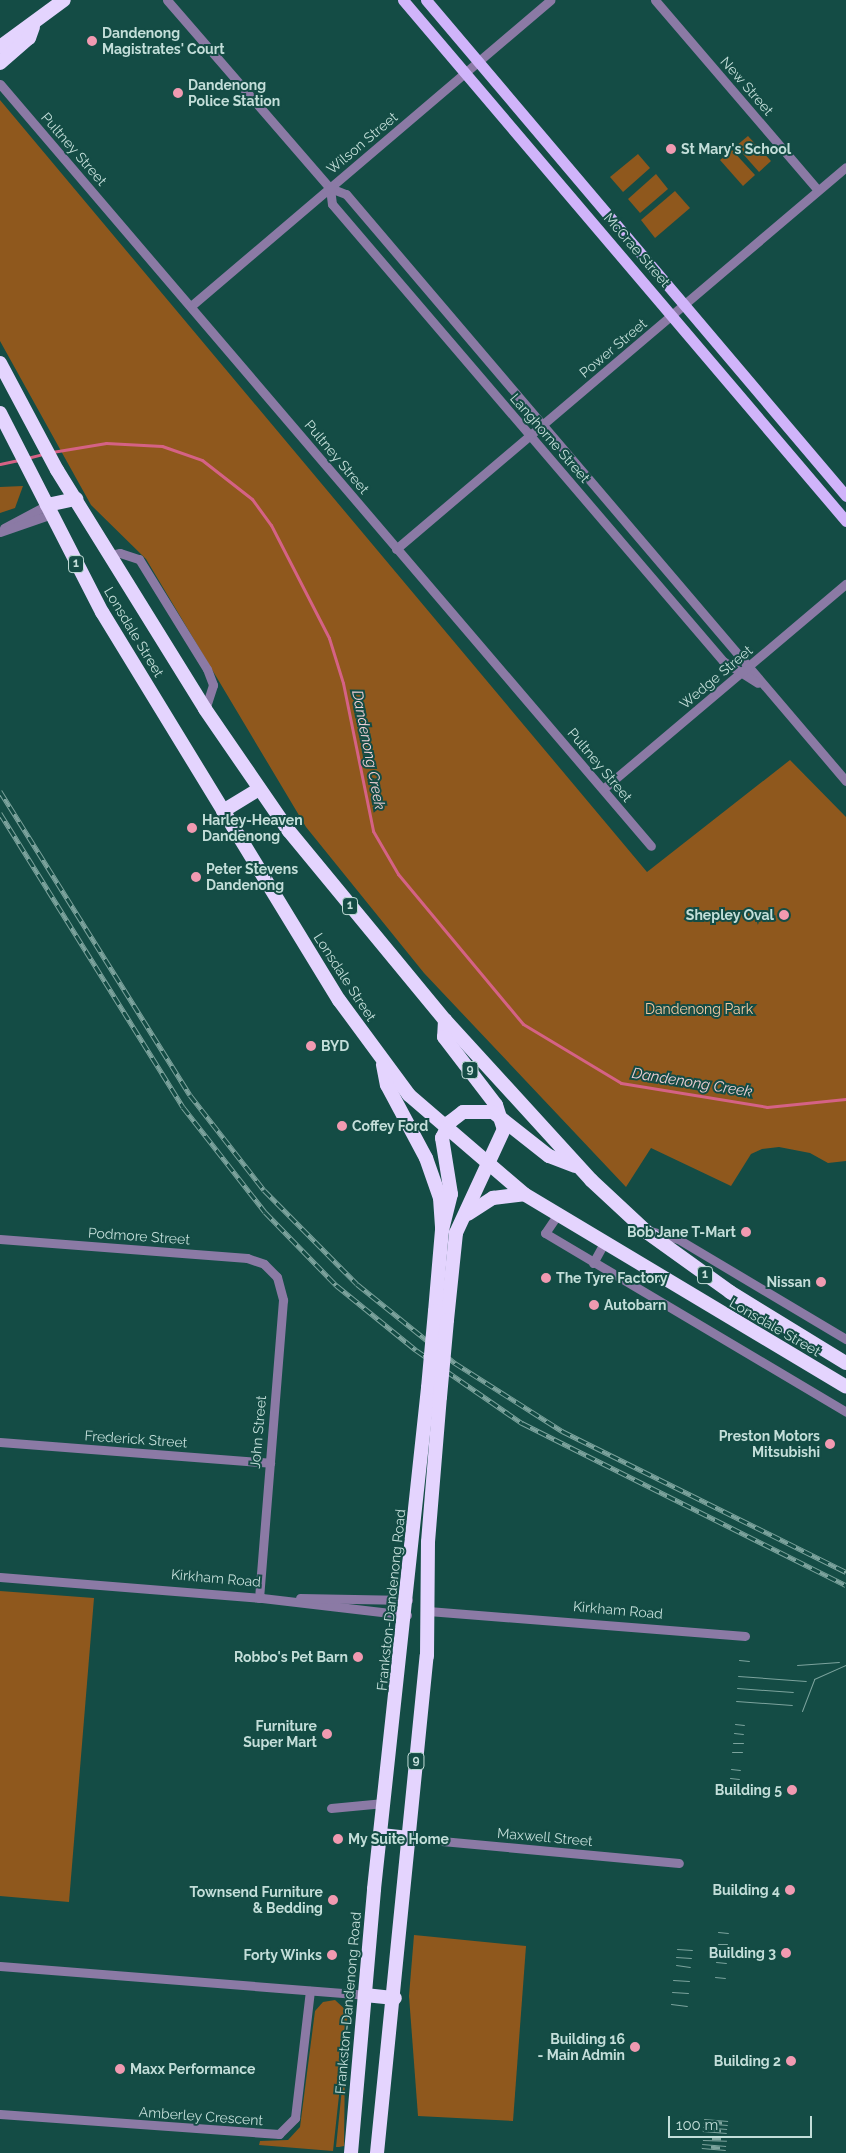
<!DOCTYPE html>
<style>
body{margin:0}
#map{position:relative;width:846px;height:2153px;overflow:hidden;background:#144c45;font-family:Raleway,sans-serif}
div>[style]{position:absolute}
.green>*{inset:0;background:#8f581d}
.stream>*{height:3px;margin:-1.5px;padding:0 1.5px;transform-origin:1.5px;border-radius:1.5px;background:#d56285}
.minor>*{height:9px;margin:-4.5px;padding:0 4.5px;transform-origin:4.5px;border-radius:4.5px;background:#8b7aa5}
.major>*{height:11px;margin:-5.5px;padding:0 5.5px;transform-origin:5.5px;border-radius:5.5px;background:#d0b4fa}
.highway>*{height:14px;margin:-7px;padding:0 7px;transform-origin:7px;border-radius:7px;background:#e4d4fe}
.tram>*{height:1px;margin:-0.5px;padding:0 0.5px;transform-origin:0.5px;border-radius:0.5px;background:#7ca39d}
.rail>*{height:5px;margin-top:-2.5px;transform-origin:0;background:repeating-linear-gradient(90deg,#144c45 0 9px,#7ca39d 0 18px);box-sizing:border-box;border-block:1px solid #7ca39d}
.highway-bridge>*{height:14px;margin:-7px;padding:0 7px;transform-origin:7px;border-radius:7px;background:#e4d4fe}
.dots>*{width:14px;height:14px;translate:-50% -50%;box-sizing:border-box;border:2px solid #144c45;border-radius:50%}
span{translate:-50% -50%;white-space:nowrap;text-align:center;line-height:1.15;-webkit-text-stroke:4px #144c45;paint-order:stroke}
.shield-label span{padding:1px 4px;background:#144c45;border:1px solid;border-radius:4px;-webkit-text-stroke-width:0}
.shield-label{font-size:12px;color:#c3ded9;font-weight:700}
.poi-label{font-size:14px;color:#c3ded9;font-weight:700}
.left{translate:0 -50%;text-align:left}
.right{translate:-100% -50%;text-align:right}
.street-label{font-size:14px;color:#c3ded9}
.park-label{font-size:14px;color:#f7cba5}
.water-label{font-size:15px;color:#edcfd5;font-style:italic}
.scale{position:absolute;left:668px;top:2116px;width:144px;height:22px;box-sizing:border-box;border:2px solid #c3ded9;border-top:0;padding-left:6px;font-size:15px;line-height:18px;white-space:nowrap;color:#c3ded9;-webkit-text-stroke:4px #144c45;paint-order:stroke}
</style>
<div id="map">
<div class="green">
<i style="clip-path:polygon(0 100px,647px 872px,790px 760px,846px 817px,846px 1161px,828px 1163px,810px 1153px,779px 1147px,762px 1149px,751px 1154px,731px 1186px,651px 1148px,626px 1187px,424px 973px,306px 827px,146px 559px,91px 505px,0 341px)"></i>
<i style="clip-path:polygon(748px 136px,771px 161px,759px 172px,736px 146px)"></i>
<i style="clip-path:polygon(732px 150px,755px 175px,743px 186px,720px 160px)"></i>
<i style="clip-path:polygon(638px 154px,650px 168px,623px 192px,610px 177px)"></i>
<i style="clip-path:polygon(656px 174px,668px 189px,640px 213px,628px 199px)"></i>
<i style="clip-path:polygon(675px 191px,690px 208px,655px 238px,641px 220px)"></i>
<i style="clip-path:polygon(23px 486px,15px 508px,0 513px,0 487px)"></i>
<i style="clip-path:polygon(0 1591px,94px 1598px,69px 1902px,0 1896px)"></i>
<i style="clip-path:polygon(414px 1935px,526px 1946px,513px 2121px,418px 2116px,409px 1996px)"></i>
<i style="clip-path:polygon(335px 2000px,348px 2012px,333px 2151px,259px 2145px,260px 2141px,288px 2140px,300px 2127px,315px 2011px,323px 2002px)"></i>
<i style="clip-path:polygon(345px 2059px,344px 2146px,339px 2147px,336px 2147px)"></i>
</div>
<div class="stream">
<i style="left:52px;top:452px;width:55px;rotate:-9.5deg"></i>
<i style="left:106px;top:443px;width:56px;rotate:3.1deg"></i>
<i style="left:162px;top:446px;width:42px;rotate:19.3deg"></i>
<i style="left:202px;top:460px;width:63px;rotate:38deg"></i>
<i style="left:252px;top:499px;width:32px;rotate:54deg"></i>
<i style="left:271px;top:525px;width:127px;rotate:62.8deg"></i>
<i style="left:329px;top:638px;width:47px;rotate:72.7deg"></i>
<i style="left:343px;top:683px;width:151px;rotate:78.5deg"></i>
<i style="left:373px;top:831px;width:50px;rotate:59.8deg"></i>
<i style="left:398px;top:874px;width:195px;rotate:50.2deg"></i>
<i style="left:523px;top:1024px;width:114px;rotate:31deg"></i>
<i style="left:621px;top:1083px;width:148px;rotate:9.3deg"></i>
<i style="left:767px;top:1107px;width:79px;rotate:-5.8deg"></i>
<i style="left:27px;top:458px;width:16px;rotate:-14deg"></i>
<i style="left:0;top:464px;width:19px;rotate:-12deg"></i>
</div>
<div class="minor">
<i style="left:167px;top:0;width:249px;rotate:49.1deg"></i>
<i style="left:330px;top:188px;width:17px;rotate:21deg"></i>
<i style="left:346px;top:194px;width:771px;rotate:49.58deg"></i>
<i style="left:655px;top:0;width:250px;rotate:49.4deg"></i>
<i style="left:0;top:84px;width:1002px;rotate:49.49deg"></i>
<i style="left:330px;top:188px;width:16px;rotate:83deg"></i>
<i style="left:332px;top:204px;width:601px;rotate:49.45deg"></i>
<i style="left:723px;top:661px;width:41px;rotate:32.2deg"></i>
<i style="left:191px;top:306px;width:472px;rotate:-40.4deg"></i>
<i style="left:4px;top:528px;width:49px;rotate:-28.1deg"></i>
<i style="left:0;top:532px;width:55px;rotate:-19.1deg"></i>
<i style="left:396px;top:549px;width:590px;rotate:-40.33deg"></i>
<i style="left:111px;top:555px;width:9px;rotate:-13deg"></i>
<i style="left:120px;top:553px;width:20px;rotate:18deg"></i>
<i style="left:139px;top:559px;width:129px;rotate:58.3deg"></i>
<i style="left:207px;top:669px;width:17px;rotate:69deg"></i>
<i style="left:213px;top:685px;width:25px;rotate:108deg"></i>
<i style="left:603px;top:789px;width:318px;rotate:-40.2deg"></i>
<i style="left:558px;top:1214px;width:23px;rotate:124deg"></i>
<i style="left:545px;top:1233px;width:350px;rotate:30.7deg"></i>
<i style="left:647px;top:1230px;width:32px;rotate:16deg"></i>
<i style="left:678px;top:1239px;width:196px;rotate:30.8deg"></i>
<i style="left:0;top:1239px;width:248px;rotate:4.4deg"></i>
<i style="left:247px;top:1258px;width:18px;rotate:19deg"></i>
<i style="left:264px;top:1264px;width:18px;rotate:45deg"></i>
<i style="left:277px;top:1277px;width:24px;rotate:75deg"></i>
<i style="left:283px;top:1300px;width:299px;rotate:94.6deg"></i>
<i style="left:593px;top:1263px;width:23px;rotate:-61deg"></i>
<i style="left:0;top:1442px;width:271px;rotate:4.4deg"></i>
<i style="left:0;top:1577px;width:263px;rotate:4.6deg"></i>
<i style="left:262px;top:1598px;width:146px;rotate:6.7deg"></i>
<i style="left:300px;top:1598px;width:108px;rotate:1.1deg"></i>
<i style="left:428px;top:1611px;width:318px;rotate:4.5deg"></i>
<i style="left:331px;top:1808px;width:53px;rotate:-5.4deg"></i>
<i style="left:409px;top:1838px;width:271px;rotate:5.3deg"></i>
<i style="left:0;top:1966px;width:366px;rotate:4.5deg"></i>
<i style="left:0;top:2114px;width:280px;rotate:4.1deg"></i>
<i style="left:279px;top:2134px;width:23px;rotate:-45deg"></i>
<i style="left:295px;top:2118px;width:128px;rotate:-83.3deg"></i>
</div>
<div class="major">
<i style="left:403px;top:0;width:684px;rotate:49.63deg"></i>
<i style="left:426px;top:0;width:650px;rotate:49.74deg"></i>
</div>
<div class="highway">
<i style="left:0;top:47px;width:79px;rotate:-36.3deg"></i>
<i style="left:0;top:63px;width:38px;rotate:-41deg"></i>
<i style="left:29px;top:38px;width:12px;rotate:-70deg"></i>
<i style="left:0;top:363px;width:121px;rotate:62deg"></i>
<i style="left:57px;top:470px;width:281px;rotate:58.2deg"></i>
<i style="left:205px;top:709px;width:148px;rotate:55.5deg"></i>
<i style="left:289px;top:831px;width:245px;rotate:50.5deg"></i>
<i style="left:445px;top:1020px;width:217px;rotate:47.6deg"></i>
<i style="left:591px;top:1180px;width:78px;rotate:42.9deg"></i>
<i style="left:648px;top:1233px;width:101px;rotate:35.7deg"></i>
<i style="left:730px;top:1292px;width:136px;rotate:31.5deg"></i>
<i style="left:0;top:413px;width:224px;rotate:62.9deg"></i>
<i style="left:102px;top:612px;width:455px;rotate:58.6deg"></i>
<i style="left:339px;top:1000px;width:118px;rotate:53.6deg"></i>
<i style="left:409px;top:1095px;width:152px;rotate:40.7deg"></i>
<i style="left:524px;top:1194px;width:375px;rotate:30.9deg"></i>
<i style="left:47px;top:505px;width:30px;rotate:-12deg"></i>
<i style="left:223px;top:811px;width:42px;rotate:-31.4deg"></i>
<i style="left:445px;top:1020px;width:17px;rotate:93deg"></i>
<i style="left:444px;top:1037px;width:86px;rotate:52.6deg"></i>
<i style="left:496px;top:1105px;width:25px;rotate:72deg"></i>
<i style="left:504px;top:1129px;width:115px;rotate:114.8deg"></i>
<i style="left:456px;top:1233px;width:87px;rotate:95.9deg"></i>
<i style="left:383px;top:1065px;width:20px;rotate:79deg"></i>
<i style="left:387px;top:1085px;width:83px;rotate:61.9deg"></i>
<i style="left:426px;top:1158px;width:42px;rotate:70.7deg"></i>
<i style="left:440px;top:1198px;width:32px;rotate:86deg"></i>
<i style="left:442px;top:1230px;width:81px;rotate:94.9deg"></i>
<i style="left:468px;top:1214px;width:30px;rotate:-33deg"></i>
<i style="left:493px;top:1198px;width:31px;rotate:-7deg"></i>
<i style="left:442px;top:1230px;width:37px;rotate:-76deg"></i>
<i style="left:451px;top:1194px;width:57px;rotate:-99.1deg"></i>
<i style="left:442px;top:1138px;width:18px;rotate:-63deg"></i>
<i style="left:450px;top:1122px;width:16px;rotate:-38deg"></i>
<i style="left:463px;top:1112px;width:30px"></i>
<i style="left:493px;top:1112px;width:71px;rotate:38.2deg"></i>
<i style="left:549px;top:1156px;width:28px;rotate:21deg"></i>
<i style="left:381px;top:1835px;width:28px;rotate:6deg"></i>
<i style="left:365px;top:1995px;width:30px;rotate:6deg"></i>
<i style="left:351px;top:2153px;width:265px;rotate:-85deg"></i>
<i style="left:374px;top:1889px;width:504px;rotate:-83.85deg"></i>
<i style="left:377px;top:2153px;width:500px;rotate:-84.3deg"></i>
<i style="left:427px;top:1656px;width:114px;rotate:-89.5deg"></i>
<i style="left:428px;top:1542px;width:145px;rotate:-85.3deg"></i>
</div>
<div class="tram">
<i style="left:739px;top:1660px;width:10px;rotate:6deg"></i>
<i style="left:797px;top:1665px;width:42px;rotate:-4.1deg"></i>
<i style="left:738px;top:1676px;width:68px;rotate:4.2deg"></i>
<i style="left:737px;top:1688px;width:56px;rotate:4.1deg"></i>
<i style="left:736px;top:1701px;width:56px;rotate:4.1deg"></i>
<i style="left:802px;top:1711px;width:34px;rotate:-69deg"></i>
<i style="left:814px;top:1679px;width:35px;rotate:-24deg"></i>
<i style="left:735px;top:1724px;width:9px;rotate:6deg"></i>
<i style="left:734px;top:1733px;width:9px;rotate:6deg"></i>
<i style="left:733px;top:1743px;width:10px"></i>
<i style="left:732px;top:1752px;width:10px"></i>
<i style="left:731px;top:1769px;width:9px;rotate:6deg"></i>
<i style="left:730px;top:1778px;width:9px;rotate:6deg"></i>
<i style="left:718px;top:1932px;width:10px;rotate:6deg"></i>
<i style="left:718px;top:1944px;width:9px"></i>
<i style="left:677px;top:1949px;width:15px;rotate:4deg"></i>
<i style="left:676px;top:1957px;width:15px;rotate:4deg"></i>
<i style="left:716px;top:1962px;width:10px;rotate:6deg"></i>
<i style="left:676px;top:1965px;width:14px;rotate:8deg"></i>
<i style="left:715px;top:1977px;width:10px;rotate:6deg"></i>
<i style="left:673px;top:1980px;width:16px;rotate:4deg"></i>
<i style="left:672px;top:1992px;width:16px;rotate:4deg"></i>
<i style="left:671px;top:2004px;width:16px;rotate:7deg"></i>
</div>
<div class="rail">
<i style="left:0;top:791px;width:358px;rotate:58deg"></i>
<i style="left:190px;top:1095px;width:120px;rotate:52.1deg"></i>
<i style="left:264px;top:1190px;width:132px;rotate:45.3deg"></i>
<i style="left:357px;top:1284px;width:126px;rotate:38.9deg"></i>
<i style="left:455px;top:1363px;width:127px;rotate:32.4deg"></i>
<i style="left:562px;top:1431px;width:317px;rotate:26.4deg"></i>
<i style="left:0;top:813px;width:346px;rotate:58.1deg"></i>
<i style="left:183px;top:1107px;width:133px;rotate:52deg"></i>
<i style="left:265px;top:1212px;width:102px;rotate:45.8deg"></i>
<i style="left:336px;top:1285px;width:103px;rotate:39.1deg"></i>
<i style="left:416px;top:1350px;width:129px;rotate:34.6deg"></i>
<i style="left:522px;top:1423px;width:362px;rotate:26.6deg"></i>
<i style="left:704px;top:2121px;width:24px;rotate:5deg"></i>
<i style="left:703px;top:2129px;width:24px;rotate:5deg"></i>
<i style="left:703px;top:2138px;width:24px;rotate:2deg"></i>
<i style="left:702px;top:2146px;width:24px;rotate:5deg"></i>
</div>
<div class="highway-bridge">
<i style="left:428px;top:1388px;width:77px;rotate:-84.8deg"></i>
<i style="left:440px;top:1397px;width:77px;rotate:-84.8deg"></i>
</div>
<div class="dots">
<i style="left:92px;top:41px;background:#f19ab1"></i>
<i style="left:178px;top:93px;background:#f19ab1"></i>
<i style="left:671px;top:149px;background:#f19ab1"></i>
<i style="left:192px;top:828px;background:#f19ab1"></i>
<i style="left:196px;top:877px;background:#f19ab1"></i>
<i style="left:784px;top:915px;background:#f19ab1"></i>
<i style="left:311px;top:1046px;background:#f19ab1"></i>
<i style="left:342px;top:1126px;background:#f19ab1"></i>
<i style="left:746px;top:1232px;background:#f19ab1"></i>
<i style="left:546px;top:1278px;background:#f19ab1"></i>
<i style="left:821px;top:1282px;background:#f19ab1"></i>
<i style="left:594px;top:1305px;background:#f19ab1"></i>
<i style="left:830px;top:1444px;background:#f19ab1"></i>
<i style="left:358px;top:1657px;background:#f19ab1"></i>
<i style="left:327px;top:1734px;background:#f19ab1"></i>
<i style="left:792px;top:1790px;background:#f19ab1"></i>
<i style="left:338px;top:1839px;background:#f19ab1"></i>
<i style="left:790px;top:1890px;background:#f19ab1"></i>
<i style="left:333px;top:1900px;background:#f19ab1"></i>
<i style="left:786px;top:1953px;background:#f19ab1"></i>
<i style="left:332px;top:1955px;background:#f19ab1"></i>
<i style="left:635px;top:2047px;background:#f19ab1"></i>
<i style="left:791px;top:2061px;background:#f19ab1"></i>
<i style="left:120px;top:2069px;background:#f19ab1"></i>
</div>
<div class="shield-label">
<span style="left:76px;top:564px">1</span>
<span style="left:350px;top:906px">1</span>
<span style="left:470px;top:1070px">9</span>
<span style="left:705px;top:1275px">1</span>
<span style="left:416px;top:1761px">9</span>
</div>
<div class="poi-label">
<span class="left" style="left:102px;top:41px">Dandenong<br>Magistrates' Court</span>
<span class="left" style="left:188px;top:93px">Dandenong<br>Police Station</span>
<span class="left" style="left:681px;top:149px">St Mary's School</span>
<span class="left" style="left:202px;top:828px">Harley-Heaven<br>Dandenong</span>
<span class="left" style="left:206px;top:877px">Peter Stevens<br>Dandenong</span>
<span class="right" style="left:774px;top:915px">Shepley Oval</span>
<span class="left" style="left:321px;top:1046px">BYD</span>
<span class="left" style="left:352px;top:1126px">Coffey Ford</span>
<span class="right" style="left:736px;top:1232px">Bob Jane T-Mart</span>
<span class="left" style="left:556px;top:1278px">The Tyre Factory</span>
<span class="right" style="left:811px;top:1282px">Nissan</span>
<span class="left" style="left:604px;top:1305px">Autobarn</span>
<span class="right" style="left:820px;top:1444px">Preston Motors<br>Mitsubishi</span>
<span class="right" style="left:348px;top:1657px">Robbo's Pet Barn</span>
<span class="right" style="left:317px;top:1734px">Furniture<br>Super Mart</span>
<span class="right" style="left:782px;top:1790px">Building 5</span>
<span class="left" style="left:348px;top:1839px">My Suite Home</span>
<span class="right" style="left:780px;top:1890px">Building 4</span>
<span class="right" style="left:323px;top:1900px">Townsend Furniture<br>&amp; Bedding</span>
<span class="right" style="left:776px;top:1953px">Building 3</span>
<span class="right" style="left:322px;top:1955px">Forty Winks</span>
<span class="right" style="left:625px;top:2047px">Building 16<br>- Main Admin</span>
<span class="right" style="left:781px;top:2061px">Building 2</span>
<span class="left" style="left:130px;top:2069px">Maxx Performance</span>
</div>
<div class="street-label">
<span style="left:747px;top:86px;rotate:49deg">New Street</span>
<span style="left:362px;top:143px;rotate:-40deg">Wilson Street</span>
<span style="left:74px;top:149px;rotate:49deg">Pultney Street</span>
<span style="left:637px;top:250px;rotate:49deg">McCrae Street</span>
<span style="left:613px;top:348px;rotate:-40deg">Power Street</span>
<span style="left:550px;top:438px;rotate:49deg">Langhorne Street</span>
<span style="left:337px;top:457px;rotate:50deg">Pultney Street</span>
<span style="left:134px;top:632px;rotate:59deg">Lonsdale Street</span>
<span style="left:716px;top:677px;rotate:-40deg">Wedge Street</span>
<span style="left:600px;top:765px;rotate:50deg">Pultney Street</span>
<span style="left:345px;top:977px;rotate:57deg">Lonsdale Street</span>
<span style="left:139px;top:1236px;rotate:4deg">Podmore Street</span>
<span style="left:775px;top:1327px;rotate:30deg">Lonsdale Street</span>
<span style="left:258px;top:1432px;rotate:-85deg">John Street</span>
<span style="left:136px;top:1439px;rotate:4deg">Frederick Street</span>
<span style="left:216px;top:1578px;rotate:5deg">Kirkham Road</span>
<span style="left:391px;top:1600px;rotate:-84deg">Frankston-Dandenong Road</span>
<span style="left:618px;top:1610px;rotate:5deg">Kirkham Road</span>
<span style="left:545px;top:1837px;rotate:5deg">Maxwell Street</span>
<span style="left:348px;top:2003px;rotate:-85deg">Frankston-Dandenong Road</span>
<span style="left:201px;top:2116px;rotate:4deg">Amberley Crescent</span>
</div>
<div class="park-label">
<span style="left:699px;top:1009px">Dandenong Park</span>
</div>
<div class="water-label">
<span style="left:368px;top:750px;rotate:79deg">Dandenong Creek</span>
<span style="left:692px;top:1083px;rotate:9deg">Dandenong Creek</span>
</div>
<div class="scale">100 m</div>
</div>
